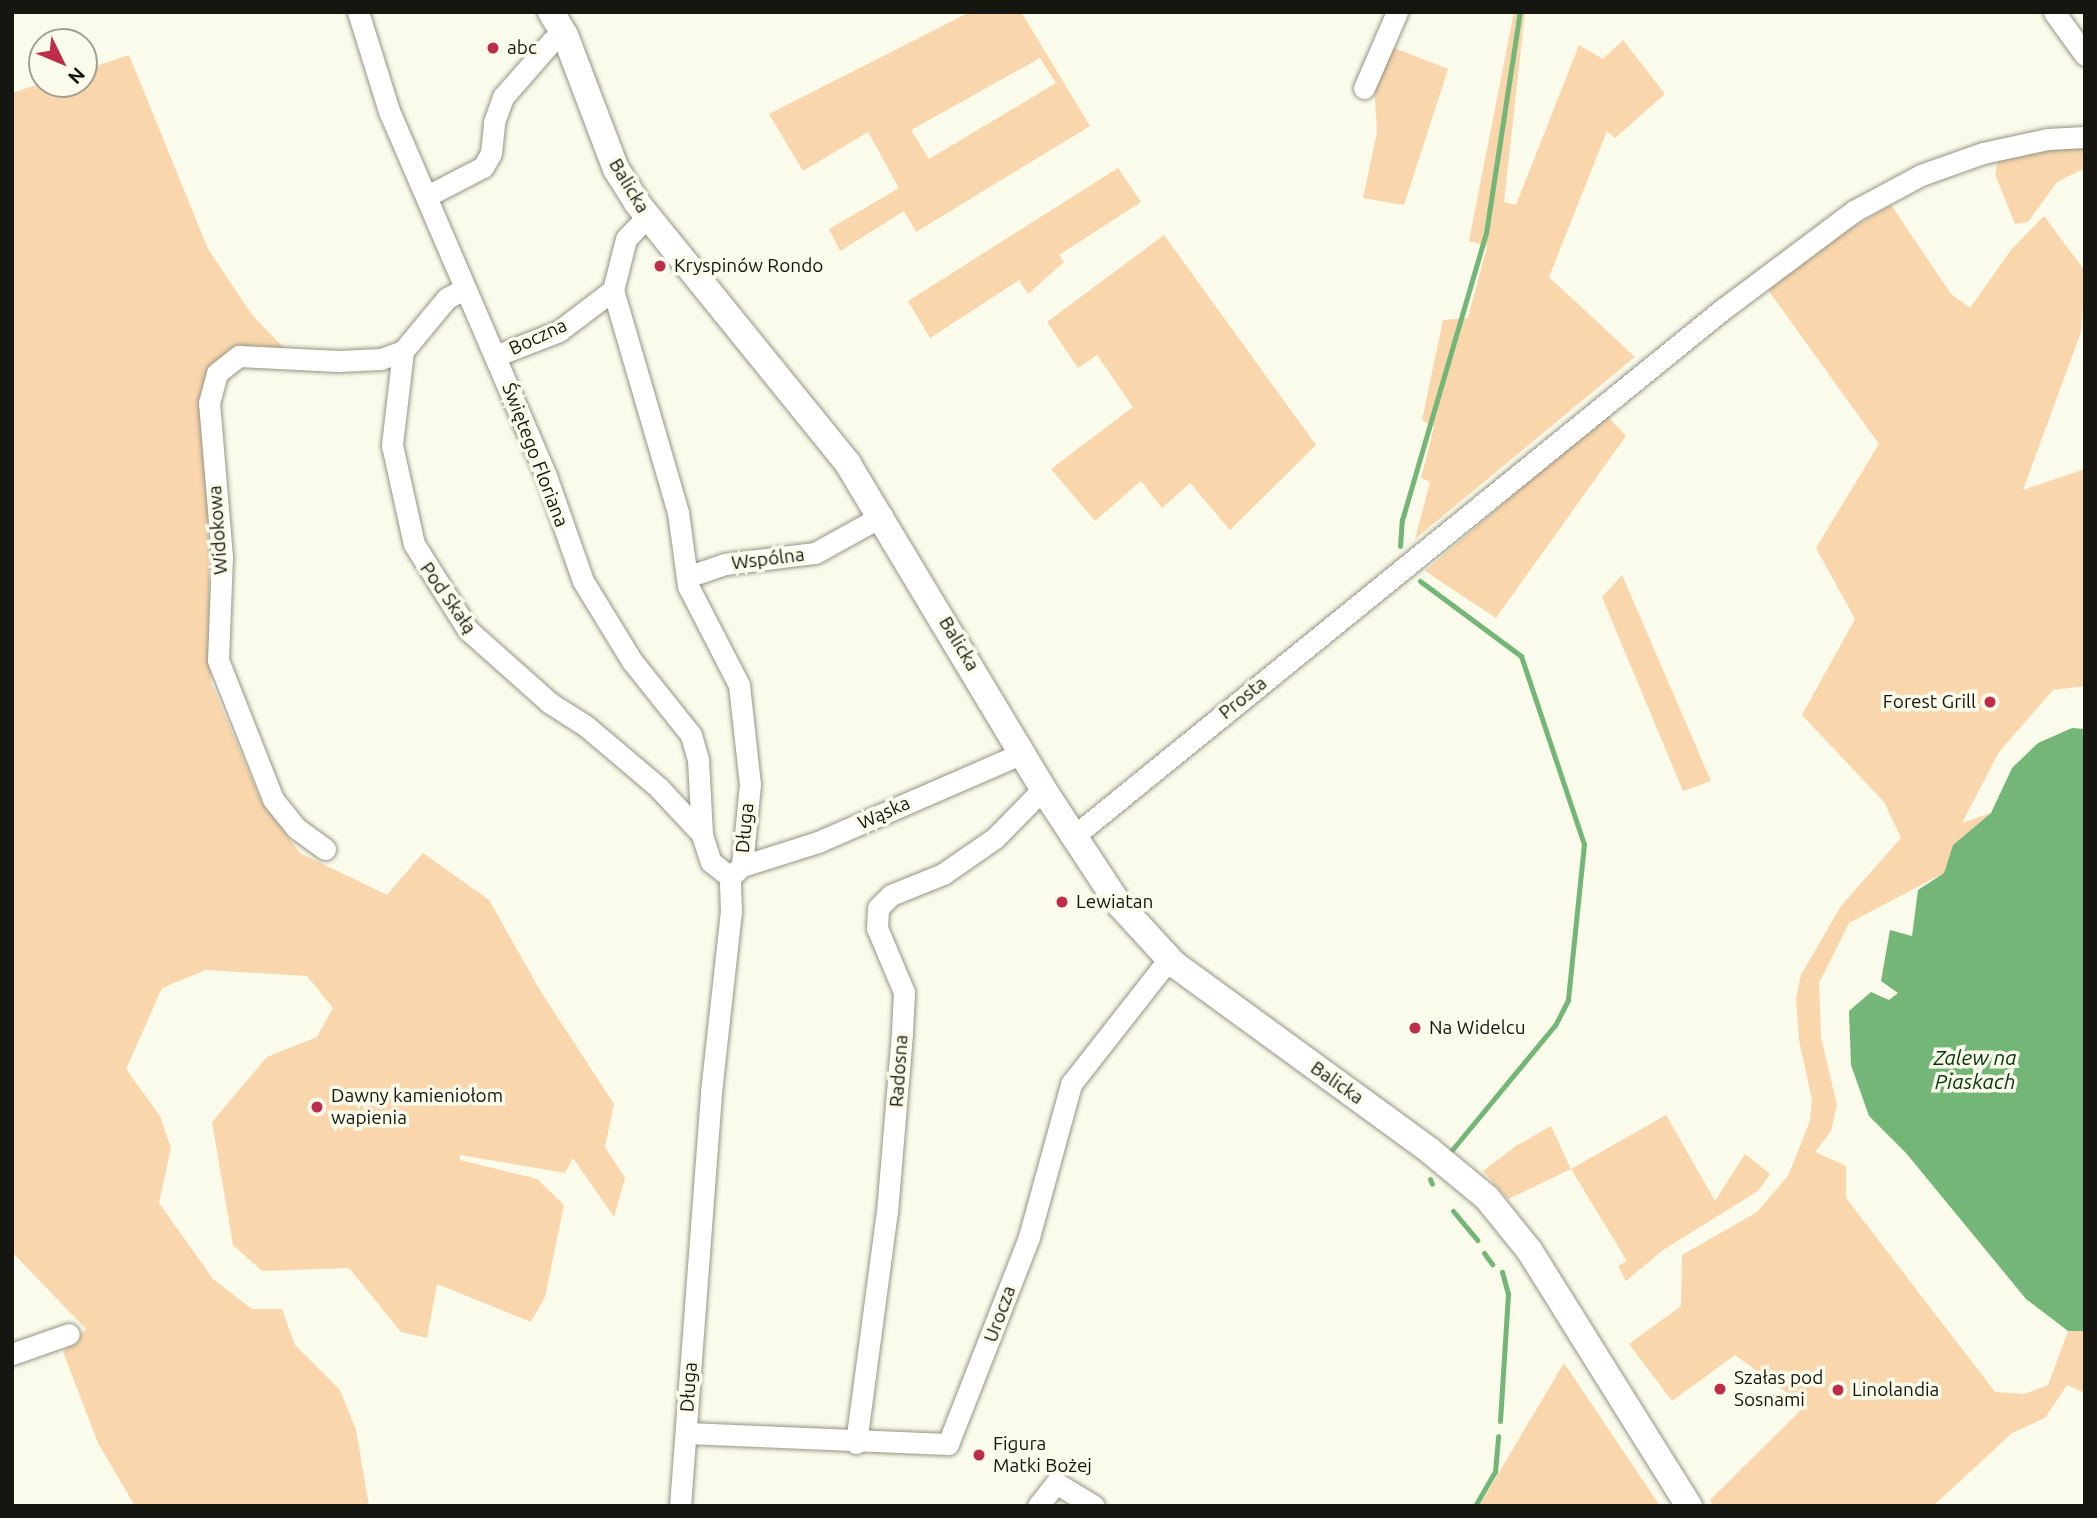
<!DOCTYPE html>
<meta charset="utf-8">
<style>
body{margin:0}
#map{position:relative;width:2097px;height:1518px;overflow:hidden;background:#fafbea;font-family:Ubuntu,sans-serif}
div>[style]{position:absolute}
.green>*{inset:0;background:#fad6ac}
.water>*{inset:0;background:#74b677}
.stream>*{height:5px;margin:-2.5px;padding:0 2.5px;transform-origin:2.5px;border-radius:2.5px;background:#74b677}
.roads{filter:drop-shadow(0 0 2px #949585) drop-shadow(0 0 2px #949585)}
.minor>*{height:21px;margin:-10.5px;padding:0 10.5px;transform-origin:10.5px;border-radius:10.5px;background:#fff}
.major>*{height:26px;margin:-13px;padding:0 13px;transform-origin:13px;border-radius:13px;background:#fff}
.dots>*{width:19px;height:19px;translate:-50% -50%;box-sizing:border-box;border:4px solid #fafbea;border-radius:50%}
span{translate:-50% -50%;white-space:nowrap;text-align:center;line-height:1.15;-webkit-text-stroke:7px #fafbea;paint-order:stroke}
.poi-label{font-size:19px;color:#161610}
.left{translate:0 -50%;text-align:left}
.right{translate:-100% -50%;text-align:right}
.street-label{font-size:19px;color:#161610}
.water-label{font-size:21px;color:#03350b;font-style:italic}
.frame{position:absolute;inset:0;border:14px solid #161610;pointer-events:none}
.north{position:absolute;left:28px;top:28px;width:70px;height:70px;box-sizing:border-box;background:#fafbea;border:2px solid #9f9f93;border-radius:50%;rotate:133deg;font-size:19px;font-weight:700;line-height:28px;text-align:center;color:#161610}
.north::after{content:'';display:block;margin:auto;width:24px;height:32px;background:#bd2c48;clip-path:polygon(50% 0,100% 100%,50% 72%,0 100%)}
</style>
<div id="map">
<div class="green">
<i style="clip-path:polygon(evenodd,970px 12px,1021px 12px,1090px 126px,916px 232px,904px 211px,840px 251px,829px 229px,899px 188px,868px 132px,803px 171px,769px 114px,970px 12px,1040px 58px,1056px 83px,929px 159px,911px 130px,1040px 58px)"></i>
<i style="clip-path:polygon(1514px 12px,1525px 12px,1504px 202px,1516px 205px,1579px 45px,1603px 59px,1623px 40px,1665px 94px,1615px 138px,1607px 131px,1549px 277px,1635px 357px,1415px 539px,1430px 482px,1421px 478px,1434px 427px,1422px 420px,1443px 320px,1468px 318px,1487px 246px,1469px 241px)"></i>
<i style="clip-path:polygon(1392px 47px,1448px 69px,1404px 205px,1363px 198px,1377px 132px,1374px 85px)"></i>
<i style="clip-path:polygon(129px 55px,208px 249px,252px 315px,288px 352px,262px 346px,228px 352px,207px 476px,211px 682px,261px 801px,300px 853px,387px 895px,423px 853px,489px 900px,541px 992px,614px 1104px,605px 1147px,625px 1178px,614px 1217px,573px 1158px,565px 1173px,460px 1155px,460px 1160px,537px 1179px,564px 1205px,545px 1297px,531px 1322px,437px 1284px,427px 1338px,401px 1332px,349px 1268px,262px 1271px,233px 1245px,212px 1122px,267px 1057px,317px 1037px,333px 1008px,307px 976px,206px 970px,162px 988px,126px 1069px,160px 1116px,171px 1148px,159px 1203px,213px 1279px,252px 1309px,282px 1309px,295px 1345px,340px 1390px,356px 1430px,369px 1506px,135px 1506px,98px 1443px,63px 1352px,86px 1329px,12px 1252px,12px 93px,42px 83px,84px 84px,84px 70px)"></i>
<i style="clip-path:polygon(2085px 145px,2085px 168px,2057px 182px,2028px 222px,2015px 224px,1995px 174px,1999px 157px,2049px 146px)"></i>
<i style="clip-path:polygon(1118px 168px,1141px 202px,1059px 255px,1064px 262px,1028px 294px,1019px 280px,930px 338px,908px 301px)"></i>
<i style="clip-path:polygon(1891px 205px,1951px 294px,1970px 308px,2011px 250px,2044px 216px,2085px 271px,2081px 332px,2023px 490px,2085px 469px,2085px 686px,2053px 690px,1999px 752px,1962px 823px,1991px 813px,1953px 845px,1944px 873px,1849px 923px,1819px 983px,1821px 1037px,1837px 1105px,1831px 1131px,1815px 1152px,1846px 1166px,1846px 1198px,1995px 1392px,2024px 1394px,2048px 1385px,2068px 1331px,2085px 1331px,2085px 1393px,2067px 1385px,2045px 1418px,2012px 1433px,1933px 1506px,1713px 1506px,1710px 1500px,1805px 1406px,1735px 1355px,1672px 1401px,1629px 1344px,1681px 1306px,1682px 1255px,1757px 1212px,1788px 1176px,1810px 1121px,1812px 1100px,1799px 1040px,1796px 998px,1801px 975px,1841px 906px,1901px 838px,1884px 802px,1802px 715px,1855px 619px,1816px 548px,1879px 444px,1766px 287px,1809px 253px)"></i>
<i style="clip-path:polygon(1164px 235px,1316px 445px,1230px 530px,1190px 483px,1162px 508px,1141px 481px,1095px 521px,1051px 469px,1133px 407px,1097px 355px,1078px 368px,1047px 322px)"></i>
<i style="clip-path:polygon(1606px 415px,1626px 436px,1496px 618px,1425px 571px)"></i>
<i style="clip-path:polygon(1622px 575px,1711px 781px,1683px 791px,1602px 597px)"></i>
<i style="clip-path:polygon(1666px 1115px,1715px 1201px,1745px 1154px,1770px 1174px,1758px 1191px,1663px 1250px,1626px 1281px,1618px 1266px,1627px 1261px,1571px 1169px,1508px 1199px,1483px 1171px,1516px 1146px,1551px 1126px,1571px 1169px)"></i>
<i style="clip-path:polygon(1564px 1363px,1660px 1506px,1479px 1506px)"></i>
</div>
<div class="water">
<i style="clip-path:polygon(2072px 728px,2085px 729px,2085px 1331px,2068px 1331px,2026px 1299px,1906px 1153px,1869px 1116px,1851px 1065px,1849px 1011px,1871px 992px,1889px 1000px,1898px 993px,1881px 981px,1890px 930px,1912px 936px,1918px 890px,1944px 873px,1953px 845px,1991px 813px,2012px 768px,2038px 743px)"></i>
</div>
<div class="stream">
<i style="left:1400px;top:546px;width:26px;rotate:-86deg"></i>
<i style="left:1402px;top:520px;width:299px;rotate:-73.7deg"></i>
<i style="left:1486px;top:233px;width:224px;rotate:-81.3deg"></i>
<i style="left:1420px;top:581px;width:126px;rotate:36.6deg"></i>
<i style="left:1521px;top:656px;width:198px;rotate:71.5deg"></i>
<i style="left:1584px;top:844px;width:157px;rotate:95.9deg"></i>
<i style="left:1568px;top:1000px;width:28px;rotate:117deg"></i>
<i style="left:1555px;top:1025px;width:163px;rotate:129.5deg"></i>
<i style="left:1430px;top:1179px;width:5px;rotate:68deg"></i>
<i style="left:1453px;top:1211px;width:38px;rotate:50deg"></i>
<i style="left:1484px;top:1253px;width:14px;rotate:54deg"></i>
<i style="left:1500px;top:1421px;width:127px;rotate:-86.4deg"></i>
<i style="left:1508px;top:1294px;width:23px;rotate:-105deg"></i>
<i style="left:1475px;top:1506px;width:39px;rotate:-60deg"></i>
<i style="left:1495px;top:1472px;width:36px;rotate:-85deg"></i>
</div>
<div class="roads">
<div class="minor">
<i style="left:358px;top:12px;width:104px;rotate:72.6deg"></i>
<i style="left:389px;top:111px;width:394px;rotate:66.7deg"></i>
<i style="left:545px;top:473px;width:114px;rotate:70.6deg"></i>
<i style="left:583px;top:581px;width:94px;rotate:58.5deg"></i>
<i style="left:632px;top:661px;width:95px;rotate:51.4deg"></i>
<i style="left:691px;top:735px;width:26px;rotate:74deg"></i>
<i style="left:698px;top:760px;width:75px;rotate:86.9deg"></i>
<i style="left:702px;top:835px;width:28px;rotate:72deg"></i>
<i style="left:711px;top:862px;width:24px;rotate:38deg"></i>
<i style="left:2054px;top:12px;width:53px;rotate:54.2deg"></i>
<i style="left:1364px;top:88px;width:83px;rotate:-66.5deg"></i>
<i style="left:427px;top:196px;width:63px;rotate:-27.4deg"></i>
<i style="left:483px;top:167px;width:16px;rotate:-60deg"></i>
<i style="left:491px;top:153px;width:31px;rotate:-84deg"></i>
<i style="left:494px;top:122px;width:27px;rotate:-70deg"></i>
<i style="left:503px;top:97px;width:74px;rotate:-48.8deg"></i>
<i style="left:552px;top:41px;width:14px;rotate:-25deg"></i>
<i style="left:647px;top:217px;width:30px;rotate:134deg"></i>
<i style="left:626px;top:239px;width:53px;rotate:104.3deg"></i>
<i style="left:613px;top:290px;width:231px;rotate:73.7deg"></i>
<i style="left:678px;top:512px;width:75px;rotate:82.3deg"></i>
<i style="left:688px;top:586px;width:111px;rotate:62.7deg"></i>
<i style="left:739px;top:685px;width:100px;rotate:83.7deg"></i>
<i style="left:750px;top:784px;width:82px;rotate:95.6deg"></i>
<i style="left:464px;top:289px;width:19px;rotate:152deg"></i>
<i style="left:447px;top:298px;width:69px;rotate:129.7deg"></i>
<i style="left:403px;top:351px;width:95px;rotate:96.7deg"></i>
<i style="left:392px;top:445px;width:101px;rotate:77.5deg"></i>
<i style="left:414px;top:544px;width:102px;rotate:57.9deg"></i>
<i style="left:468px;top:630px;width:110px;rotate:41.7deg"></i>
<i style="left:550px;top:703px;width:43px;rotate:32.6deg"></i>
<i style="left:586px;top:726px;width:96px;rotate:40.3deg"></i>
<i style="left:659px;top:788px;width:62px;rotate:47deg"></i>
<i style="left:495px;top:356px;width:69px;rotate:-21.3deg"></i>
<i style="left:559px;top:331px;width:68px;rotate:-37.2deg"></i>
<i style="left:687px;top:577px;width:40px;rotate:-18.9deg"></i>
<i style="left:725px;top:564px;width:91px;rotate:-7deg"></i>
<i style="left:815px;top:553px;width:77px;rotate:-28.9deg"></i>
<i style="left:1074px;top:836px;width:836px;rotate:-39.08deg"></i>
<i style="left:1723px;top:309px;width:164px;rotate:-36.8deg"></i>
<i style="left:1854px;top:211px;width:76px;rotate:-28.2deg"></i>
<i style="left:1921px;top:175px;width:66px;rotate:-19.5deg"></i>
<i style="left:1983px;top:153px;width:66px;rotate:-12.2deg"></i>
<i style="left:2048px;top:139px;width:37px;rotate:-3deg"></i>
<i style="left:325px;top:849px;width:34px;rotate:-144deg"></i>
<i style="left:297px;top:829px;width:38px;rotate:-129deg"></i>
<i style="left:273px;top:799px;width:149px;rotate:-111.6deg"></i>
<i style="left:218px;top:660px;width:103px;rotate:-87.8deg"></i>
<i style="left:222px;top:557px;width:155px;rotate:-94.8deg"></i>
<i style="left:209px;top:403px;width:31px;rotate:-75deg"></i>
<i style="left:217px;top:373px;width:28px;rotate:-38deg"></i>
<i style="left:239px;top:356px;width:99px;rotate:2.9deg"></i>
<i style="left:338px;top:361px;width:43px;rotate:-2.7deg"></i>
<i style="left:381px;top:359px;width:23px;rotate:-20deg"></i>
<i style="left:12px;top:1354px;width:60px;rotate:-19.3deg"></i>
<i style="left:686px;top:1433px;width:262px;rotate:2.4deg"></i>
<i style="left:948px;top:1444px;width:222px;rotate:-68.6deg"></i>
<i style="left:1029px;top:1237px;width:159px;rotate:-74.6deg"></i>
<i style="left:1071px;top:1084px;width:147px;rotate:-51.9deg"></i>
<i style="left:1162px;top:968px;width:13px;rotate:-18deg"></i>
<i style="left:856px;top:1443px;width:233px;rotate:-82.4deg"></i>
<i style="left:887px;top:1212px;width:181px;rotate:-85.2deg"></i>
<i style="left:902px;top:1032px;width:40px;rotate:-87.1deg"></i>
<i style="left:904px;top:992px;width:69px;rotate:-112.9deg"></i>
<i style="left:877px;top:928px;width:20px;rotate:-87deg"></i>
<i style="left:878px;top:908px;width:18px;rotate:-45deg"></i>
<i style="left:891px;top:895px;width:56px;rotate:-22deg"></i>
<i style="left:943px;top:874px;width:63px;rotate:-34.7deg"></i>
<i style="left:995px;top:838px;width:69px;rotate:-45.6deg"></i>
<i style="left:680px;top:1506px;width:415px;rotate:-85.7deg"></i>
<i style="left:711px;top:1092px;width:181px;rotate:-83.7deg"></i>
<i style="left:731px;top:912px;width:35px;rotate:-92deg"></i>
<i style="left:730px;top:877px;width:16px;rotate:-43deg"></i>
<i style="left:742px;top:866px;width:80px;rotate:-17.5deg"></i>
<i style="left:818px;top:842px;width:223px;rotate:-23.5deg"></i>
<i style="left:1038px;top:1506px;width:29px;rotate:-52deg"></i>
<i style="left:1056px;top:1483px;width:44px;rotate:31.2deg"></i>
</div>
<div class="major">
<i style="left:551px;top:12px;width:27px;rotate:59deg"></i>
<i style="left:565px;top:35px;width:143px;rotate:69.2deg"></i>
<i style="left:616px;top:169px;width:40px;rotate:58deg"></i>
<i style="left:637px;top:203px;width:336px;rotate:51deg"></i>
<i style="left:848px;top:464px;width:379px;rotate:59deg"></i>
<i style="left:1043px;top:789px;width:136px;rotate:56.7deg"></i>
<i style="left:1118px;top:903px;width:83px;rotate:47.4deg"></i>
<i style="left:1174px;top:964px;width:316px;rotate:36.1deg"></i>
<i style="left:1429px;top:1150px;width:75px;rotate:39.6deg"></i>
<i style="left:1487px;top:1198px;width:67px;rotate:51.1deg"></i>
<i style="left:1529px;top:1250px;width:302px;rotate:58deg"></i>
</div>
</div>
<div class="dots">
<i style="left:493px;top:48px;background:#bd2c48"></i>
<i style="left:660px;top:266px;background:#bd2c48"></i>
<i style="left:1990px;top:702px;background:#bd2c48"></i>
<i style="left:1062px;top:902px;background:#bd2c48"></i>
<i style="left:1415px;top:1028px;background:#bd2c48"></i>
<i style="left:317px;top:1107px;background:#bd2c48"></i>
<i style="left:1720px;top:1389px;background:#bd2c48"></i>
<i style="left:1838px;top:1390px;background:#bd2c48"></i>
<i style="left:979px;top:1455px;background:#bd2c48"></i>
</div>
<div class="poi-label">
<span class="left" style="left:507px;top:48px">abc</span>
<span class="left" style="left:674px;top:266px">Kryspinów Rondo</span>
<span class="right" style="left:1976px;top:702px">Forest Grill</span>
<span class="left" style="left:1076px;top:902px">Lewiatan</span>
<span class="left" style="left:1429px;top:1028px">Na Widelcu</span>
<span class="left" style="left:331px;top:1107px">Dawny kamieniołom<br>wapienia</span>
<span class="left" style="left:1734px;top:1389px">Szałas pod<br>Sosnami</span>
<span class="left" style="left:1852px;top:1390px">Linolandia</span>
<span class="left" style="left:993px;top:1455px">Figura<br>Matki Bożej</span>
</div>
<div class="street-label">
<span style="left:629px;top:186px;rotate:59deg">Balicka</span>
<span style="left:538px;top:337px;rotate:-25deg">Boczna</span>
<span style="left:535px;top:455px;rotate:69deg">Świętego Floriana</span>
<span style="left:218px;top:530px;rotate:-94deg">Widokowa</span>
<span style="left:768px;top:559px;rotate:-7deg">Wspólna</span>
<span style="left:448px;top:598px;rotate:55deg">Pod Skałą</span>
<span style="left:959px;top:644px;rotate:59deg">Balicka</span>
<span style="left:1243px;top:698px;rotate:-39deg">Prosta</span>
<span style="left:884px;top:813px;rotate:-24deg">Wąska</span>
<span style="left:745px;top:828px;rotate:-85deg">Długa</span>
<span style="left:899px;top:1071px;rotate:-86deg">Radosna</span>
<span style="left:1337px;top:1083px;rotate:35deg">Balicka</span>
<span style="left:1000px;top:1314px;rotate:-70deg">Urocza</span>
<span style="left:689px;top:1387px;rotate:-86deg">Długa</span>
</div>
<div class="water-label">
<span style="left:1975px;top:1069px">Zalew na<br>Piaskach</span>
</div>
<div class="frame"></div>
<div class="north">N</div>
</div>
